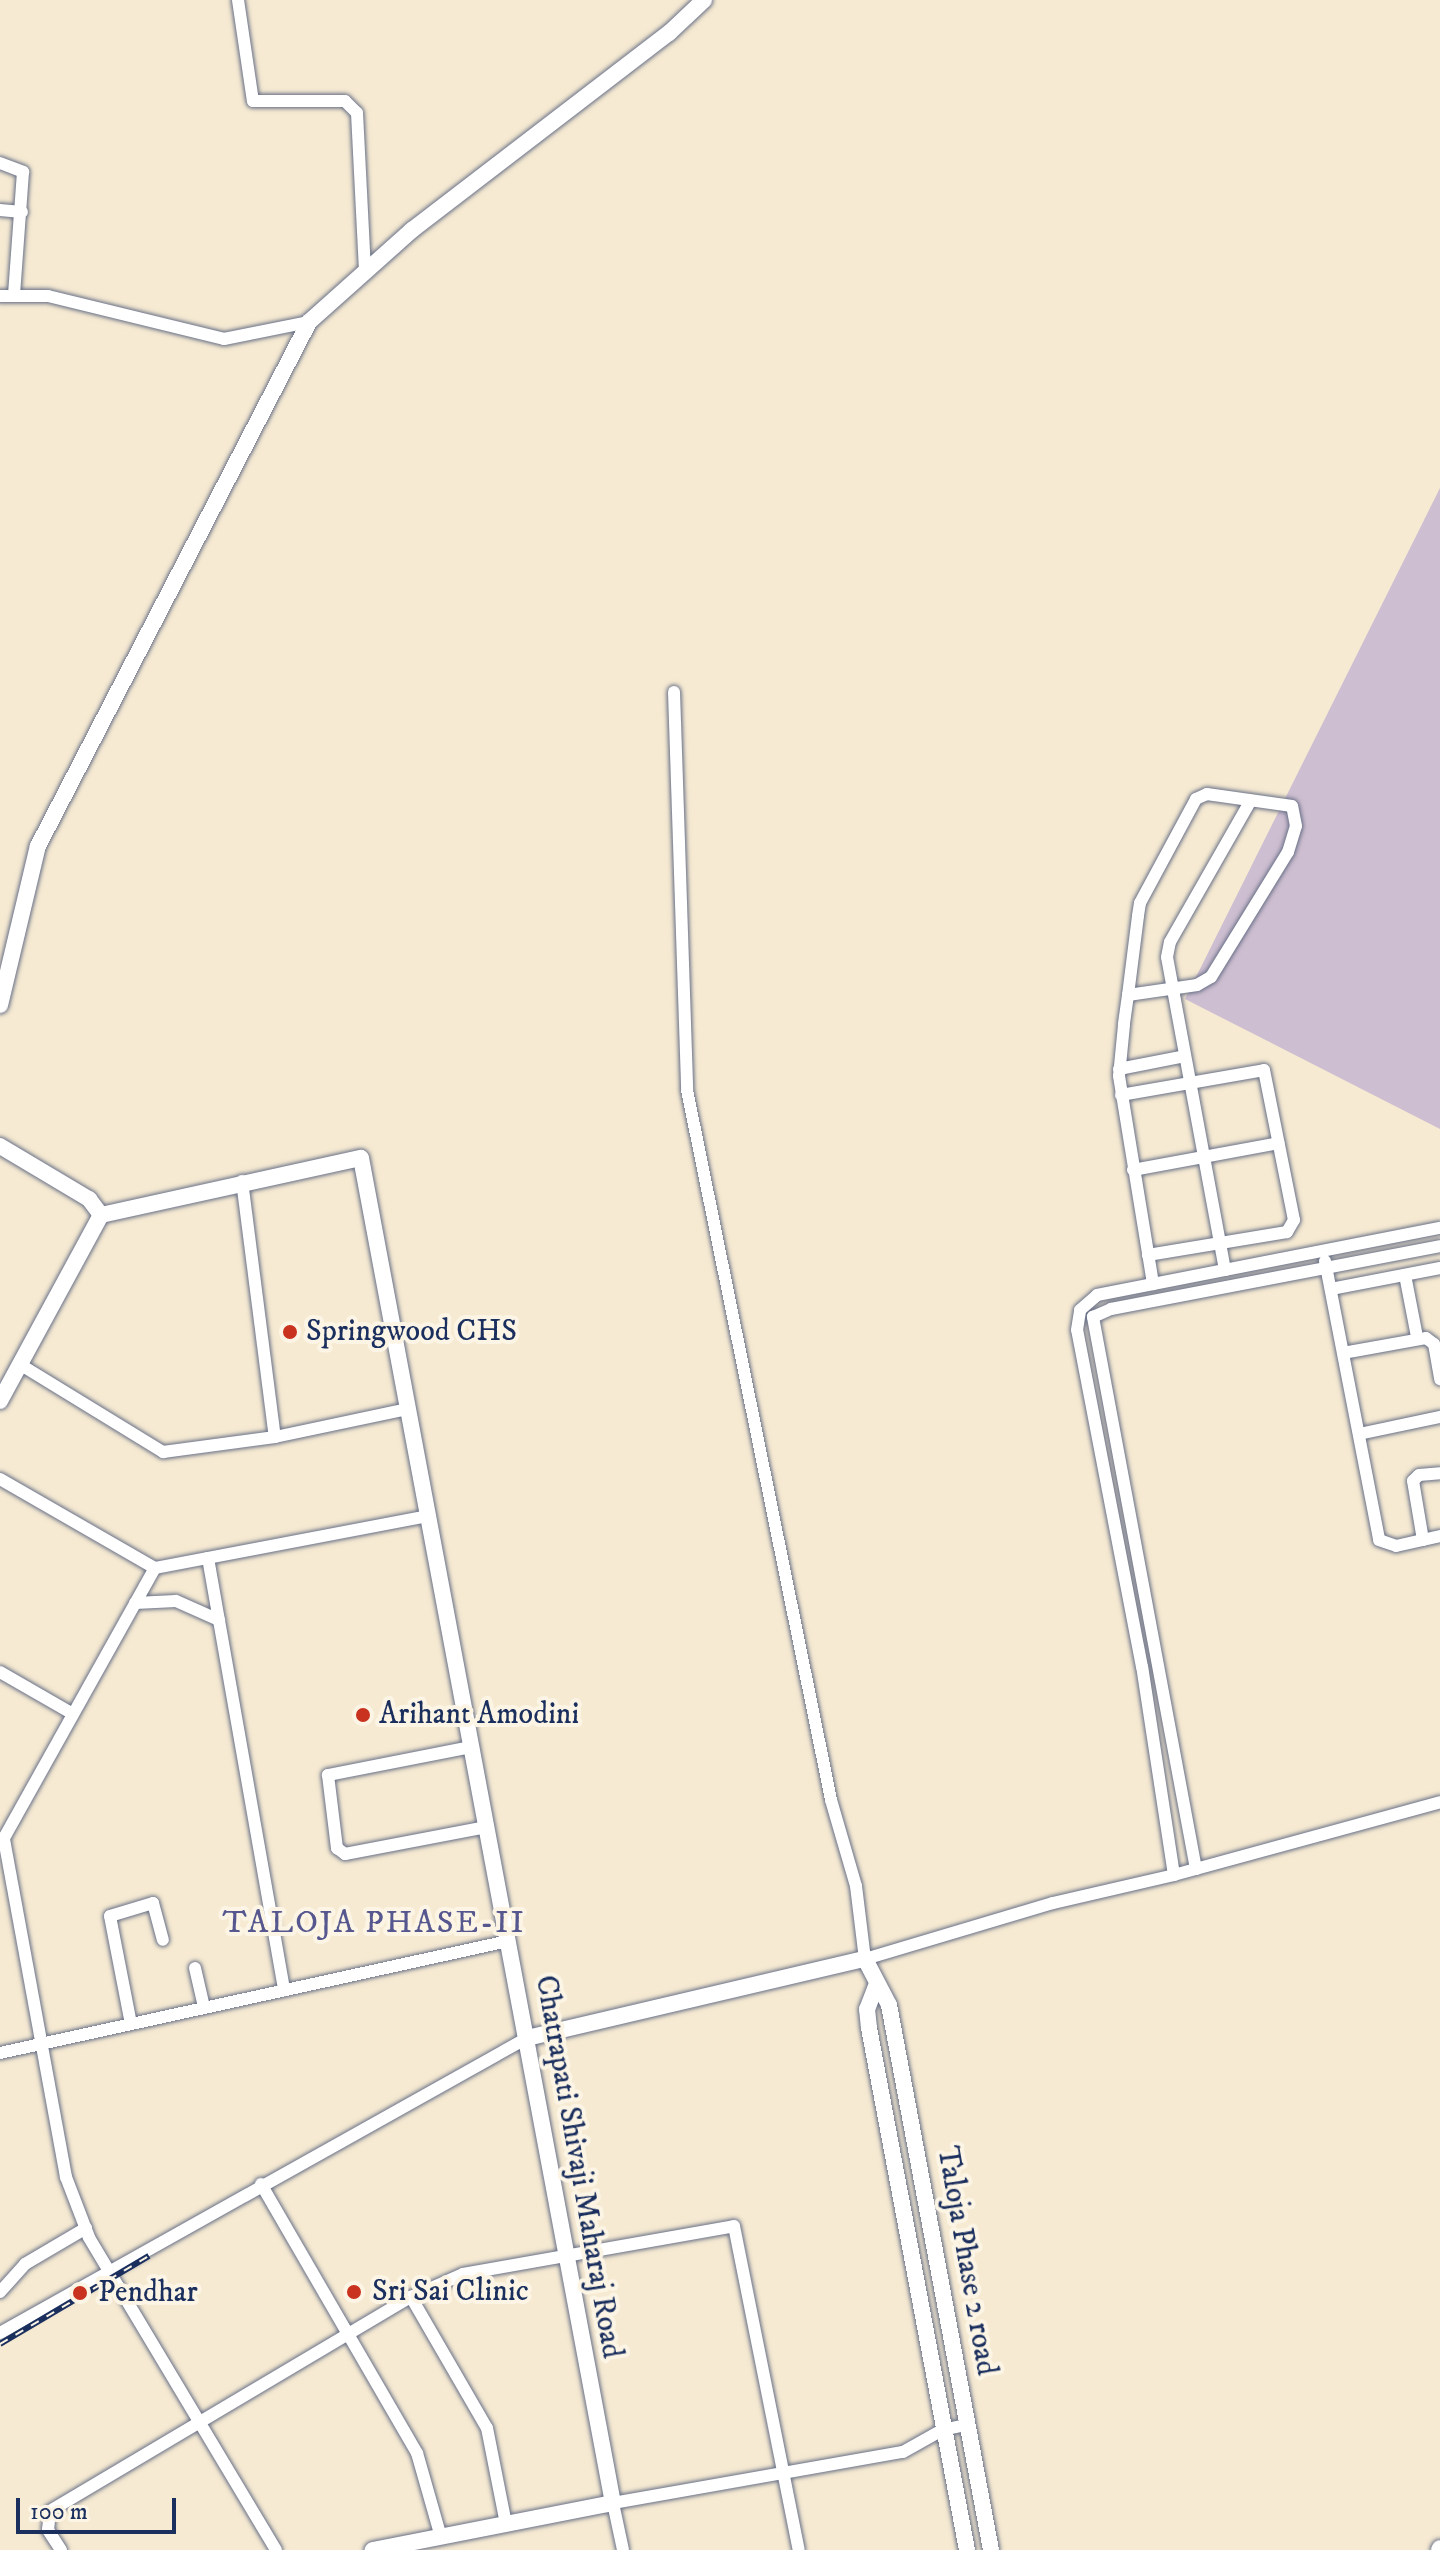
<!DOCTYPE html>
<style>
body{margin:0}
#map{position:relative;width:1440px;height:2550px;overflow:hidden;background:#f6ead2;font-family:"IM FELL DW Pica",serif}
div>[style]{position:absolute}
.industrial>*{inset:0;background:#cebed1}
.roads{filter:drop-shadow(0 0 2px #687087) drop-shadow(0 0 2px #687087)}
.minor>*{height:12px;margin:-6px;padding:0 6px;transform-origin:6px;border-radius:6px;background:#fff}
.tertiary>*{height:16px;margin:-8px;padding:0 8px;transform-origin:8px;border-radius:8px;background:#fff}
.rail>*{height:6px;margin-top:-3px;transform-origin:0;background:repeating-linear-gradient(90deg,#fcf5e5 0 9px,#1b2f5e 0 18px);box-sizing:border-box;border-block:2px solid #1b2f5e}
.dots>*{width:22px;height:22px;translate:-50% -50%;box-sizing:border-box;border:4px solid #fcf5e5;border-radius:50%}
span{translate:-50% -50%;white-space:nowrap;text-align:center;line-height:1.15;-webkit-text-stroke:8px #fcf5e5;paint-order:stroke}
.poi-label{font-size:30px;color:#1b2f5e}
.left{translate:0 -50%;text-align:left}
.street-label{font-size:30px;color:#1b2f5e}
.neighbourhood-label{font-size:32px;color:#55578e;letter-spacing:2px}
.scale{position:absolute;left:16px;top:2498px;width:160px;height:36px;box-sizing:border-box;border:4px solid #1b2f5e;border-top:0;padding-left:10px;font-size:24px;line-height:28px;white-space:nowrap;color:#1b2f5e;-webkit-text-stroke:6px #fcf5e5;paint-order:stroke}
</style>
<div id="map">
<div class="industrial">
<i style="clip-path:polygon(1440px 488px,1440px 1129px,1185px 999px)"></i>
</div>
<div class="roads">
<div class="minor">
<i style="left:238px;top:0;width:102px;rotate:81.6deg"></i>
<i style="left:253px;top:101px;width:92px"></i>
<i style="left:345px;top:101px;width:17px;rotate:45deg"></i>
<i style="left:357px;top:113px;width:157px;rotate:87.1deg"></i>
<i style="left:0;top:163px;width:25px;rotate:21deg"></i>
<i style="left:23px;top:172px;width:124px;rotate:94.2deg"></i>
<i style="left:0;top:210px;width:22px;rotate:5deg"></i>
<i style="left:0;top:296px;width:48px"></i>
<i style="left:48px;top:296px;width:181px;rotate:13.7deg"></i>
<i style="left:224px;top:339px;width:87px;rotate:-11.3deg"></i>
<i style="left:674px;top:692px;width:398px;rotate:88.1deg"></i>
<i style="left:687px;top:1090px;width:724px;rotate:78.53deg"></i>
<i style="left:831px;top:1800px;width:90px;rotate:73.8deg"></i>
<i style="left:856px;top:1886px;width:74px;rotate:83deg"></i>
<i style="left:865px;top:1959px;width:196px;rotate:-16.6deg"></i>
<i style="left:1053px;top:1903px;width:124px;rotate:-13deg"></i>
<i style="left:1174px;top:1875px;width:276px;rotate:-15.3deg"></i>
<i style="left:1128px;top:995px;width:70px;rotate:-8.2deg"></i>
<i style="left:1197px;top:985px;width:16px;rotate:-30deg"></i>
<i style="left:1211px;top:977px;width:147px;rotate:-58.4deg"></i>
<i style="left:1288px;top:852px;width:27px;rotate:-73deg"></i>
<i style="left:1296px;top:826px;width:20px;rotate:-101deg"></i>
<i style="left:1292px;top:806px;width:86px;rotate:-172deg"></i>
<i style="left:1207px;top:794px;width:12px;rotate:156deg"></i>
<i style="left:1196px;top:799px;width:118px;rotate:118.3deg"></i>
<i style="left:1140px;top:903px;width:13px;rotate:99deg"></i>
<i style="left:1138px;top:916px;width:80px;rotate:97.2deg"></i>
<i style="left:1128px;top:995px;width:30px;rotate:98deg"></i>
<i style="left:1124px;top:1025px;width:51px;rotate:95.6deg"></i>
<i style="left:1119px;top:1076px;width:211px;rotate:80.7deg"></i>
<i style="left:1119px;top:1069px;width:67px;rotate:-11.1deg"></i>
<i style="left:1121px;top:1095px;width:145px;rotate:-9.9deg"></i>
<i style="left:1264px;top:1070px;width:153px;rotate:78.7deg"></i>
<i style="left:1294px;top:1220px;width:14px;rotate:120deg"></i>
<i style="left:1287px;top:1232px;width:141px;rotate:170.6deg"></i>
<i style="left:1133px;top:1170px;width:148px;rotate:-10.5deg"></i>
<i style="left:242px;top:1181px;width:258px;rotate:82.7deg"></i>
<i style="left:1325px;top:1261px;width:284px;rotate:79deg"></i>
<i style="left:1379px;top:1540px;width:18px;rotate:19deg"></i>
<i style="left:1396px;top:1546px;width:45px;rotate:-12.8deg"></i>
<i style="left:1225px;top:1270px;width:318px;rotate:-100.5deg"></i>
<i style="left:1167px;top:957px;width:15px;rotate:-79deg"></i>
<i style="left:1170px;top:942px;width:163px;rotate:-60.3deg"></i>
<i style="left:1405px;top:1275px;width:63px;rotate:79deg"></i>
<i style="left:1331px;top:1289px;width:111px;rotate:-10.9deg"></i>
<i style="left:1343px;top:1353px;width:84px;rotate:-10.2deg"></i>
<i style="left:1426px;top:1338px;width:10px;rotate:37deg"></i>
<i style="left:1434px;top:1344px;width:36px;rotate:80deg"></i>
<i style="left:21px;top:1365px;width:167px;rotate:31.5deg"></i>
<i style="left:163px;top:1452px;width:113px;rotate:-7.6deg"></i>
<i style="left:275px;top:1437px;width:136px;rotate:-11.9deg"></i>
<i style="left:1359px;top:1434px;width:83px;rotate:-11.9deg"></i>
<i style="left:0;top:1479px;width:179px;rotate:29.9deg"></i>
<i style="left:1423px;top:1540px;width:60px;rotate:-99.6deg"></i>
<i style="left:1413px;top:1481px;width:8px;rotate:-45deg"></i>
<i style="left:1419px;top:1475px;width:21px;rotate:-5deg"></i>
<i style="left:208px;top:1558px;width:439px;rotate:80deg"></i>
<i style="left:135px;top:1603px;width:41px;rotate:-2.8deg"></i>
<i style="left:176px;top:1601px;width:47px;rotate:23.8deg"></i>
<i style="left:0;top:1672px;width:84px;rotate:29.9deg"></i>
<i style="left:471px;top:1747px;width:146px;rotate:168.9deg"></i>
<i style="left:328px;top:1775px;width:74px;rotate:83deg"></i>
<i style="left:337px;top:1848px;width:10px;rotate:37deg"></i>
<i style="left:345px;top:1854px;width:144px;rotate:-10.8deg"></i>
<i style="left:1196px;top:1869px;width:562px;rotate:-100.57deg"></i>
<i style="left:1093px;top:1317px;width:20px;rotate:-24deg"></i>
<i style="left:1111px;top:1309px;width:335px;rotate:-10.8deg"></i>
<i style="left:1174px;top:1875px;width:210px;rotate:-98.7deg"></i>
<i style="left:1142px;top:1667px;width:343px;rotate:-100.9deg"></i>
<i style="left:1077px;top:1330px;width:20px;rotate:-81deg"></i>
<i style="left:1080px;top:1310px;width:23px;rotate:-41deg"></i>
<i style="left:1097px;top:1295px;width:349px;rotate:-11.1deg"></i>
<i style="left:195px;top:1968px;width:40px;rotate:77deg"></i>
<i style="left:131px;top:2024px;width:110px;rotate:-101deg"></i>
<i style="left:110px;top:1916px;width:45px;rotate:-16.8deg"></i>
<i style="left:153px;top:1903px;width:38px;rotate:75deg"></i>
<i style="left:0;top:2053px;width:520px;rotate:-12.43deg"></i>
<i style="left:261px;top:2184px;width:311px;rotate:59.9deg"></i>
<i style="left:417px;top:2453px;width:87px;rotate:74.1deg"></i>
<i style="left:0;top:2292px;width:38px;rotate:-48deg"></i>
<i style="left:25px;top:2264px;width:71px;rotate:-30.5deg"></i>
<i style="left:411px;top:2297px;width:151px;rotate:59.9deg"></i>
<i style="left:487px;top:2428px;width:98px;rotate:78.8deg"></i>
<i style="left:0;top:2333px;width:604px;rotate:-29.24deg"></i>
<i style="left:61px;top:2550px;width:24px;rotate:-123deg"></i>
<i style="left:48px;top:2530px;width:19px;rotate:-84deg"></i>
<i style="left:50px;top:2511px;width:420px;rotate:-30.7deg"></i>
<i style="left:411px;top:2297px;width:57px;rotate:-23.9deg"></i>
<i style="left:463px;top:2274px;width:275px;rotate:-10deg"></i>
<i style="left:734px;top:2226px;width:330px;rotate:78.7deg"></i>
<i style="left:276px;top:2550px;width:365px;rotate:-120.9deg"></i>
<i style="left:89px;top:2237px;width:64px;rotate:-111deg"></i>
<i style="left:66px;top:2177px;width:345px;rotate:-100.4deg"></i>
<i style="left:4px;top:1838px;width:309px;rotate:-60.8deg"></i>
<i style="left:155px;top:1568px;width:278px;rotate:-10.8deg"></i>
<i style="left:623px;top:2550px;width:48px;rotate:-102deg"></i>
<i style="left:613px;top:2503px;width:294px;rotate:-10deg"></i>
<i style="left:903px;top:2452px;width:45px;rotate:-29.4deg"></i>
<i style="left:942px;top:2430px;width:25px;rotate:-12deg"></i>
</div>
<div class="tertiary">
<i style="left:0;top:1005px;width:163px;rotate:-76.6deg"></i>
<i style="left:38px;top:846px;width:590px;rotate:-62.65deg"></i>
<i style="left:309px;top:322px;width:138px;rotate:-41.8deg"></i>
<i style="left:412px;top:230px;width:324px;rotate:-37.5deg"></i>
<i style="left:669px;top:33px;width:48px;rotate:-43.3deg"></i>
<i style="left:0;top:1146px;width:104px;rotate:30.8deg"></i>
<i style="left:89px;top:1199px;width:20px;rotate:53deg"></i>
<i style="left:101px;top:1215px;width:266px;rotate:-12.4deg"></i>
<i style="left:361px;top:1158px;width:1368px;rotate:79.39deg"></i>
<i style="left:613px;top:2503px;width:245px;rotate:168.9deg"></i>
<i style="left:0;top:1401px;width:212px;rotate:-61.5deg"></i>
<i style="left:876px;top:1986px;width:25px;rotate:111deg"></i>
<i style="left:867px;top:2009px;width:19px;rotate:84deg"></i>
<i style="left:869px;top:2028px;width:531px;rotate:79.37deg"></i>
<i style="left:527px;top:2038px;width:347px;rotate:-13.2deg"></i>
<i style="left:865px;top:1959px;width:52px;rotate:62.4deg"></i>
<i style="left:889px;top:2005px;width:554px;rotate:79.4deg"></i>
<i style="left:1439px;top:2550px;width:2px;rotate:-63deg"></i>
</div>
</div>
<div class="rail">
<i style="left:0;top:2344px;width:173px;rotate:-30.6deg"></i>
</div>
<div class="dots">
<i style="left:290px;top:1332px;background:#c8321e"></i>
<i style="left:363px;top:1715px;background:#c8321e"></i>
<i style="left:354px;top:2292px;background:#c8321e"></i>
<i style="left:80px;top:2293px;background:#c8321e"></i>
</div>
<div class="poi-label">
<span class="left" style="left:306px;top:1332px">Springwood CHS</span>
<span class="left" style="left:379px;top:1715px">Arihant Amodini</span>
<span class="left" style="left:372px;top:2292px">Sri Sai Clinic</span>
<span class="left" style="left:98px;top:2293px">Pendhar</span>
</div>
<div class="street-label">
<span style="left:578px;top:2167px;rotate:80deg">Chatrapati Shivaji Maharaj Road</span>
<span style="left:966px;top:2261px;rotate:80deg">Taloja Phase 2 road</span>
</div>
<div class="neighbourhood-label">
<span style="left:374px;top:1923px">TALOJA PHASE-II</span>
</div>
<div class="scale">100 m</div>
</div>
